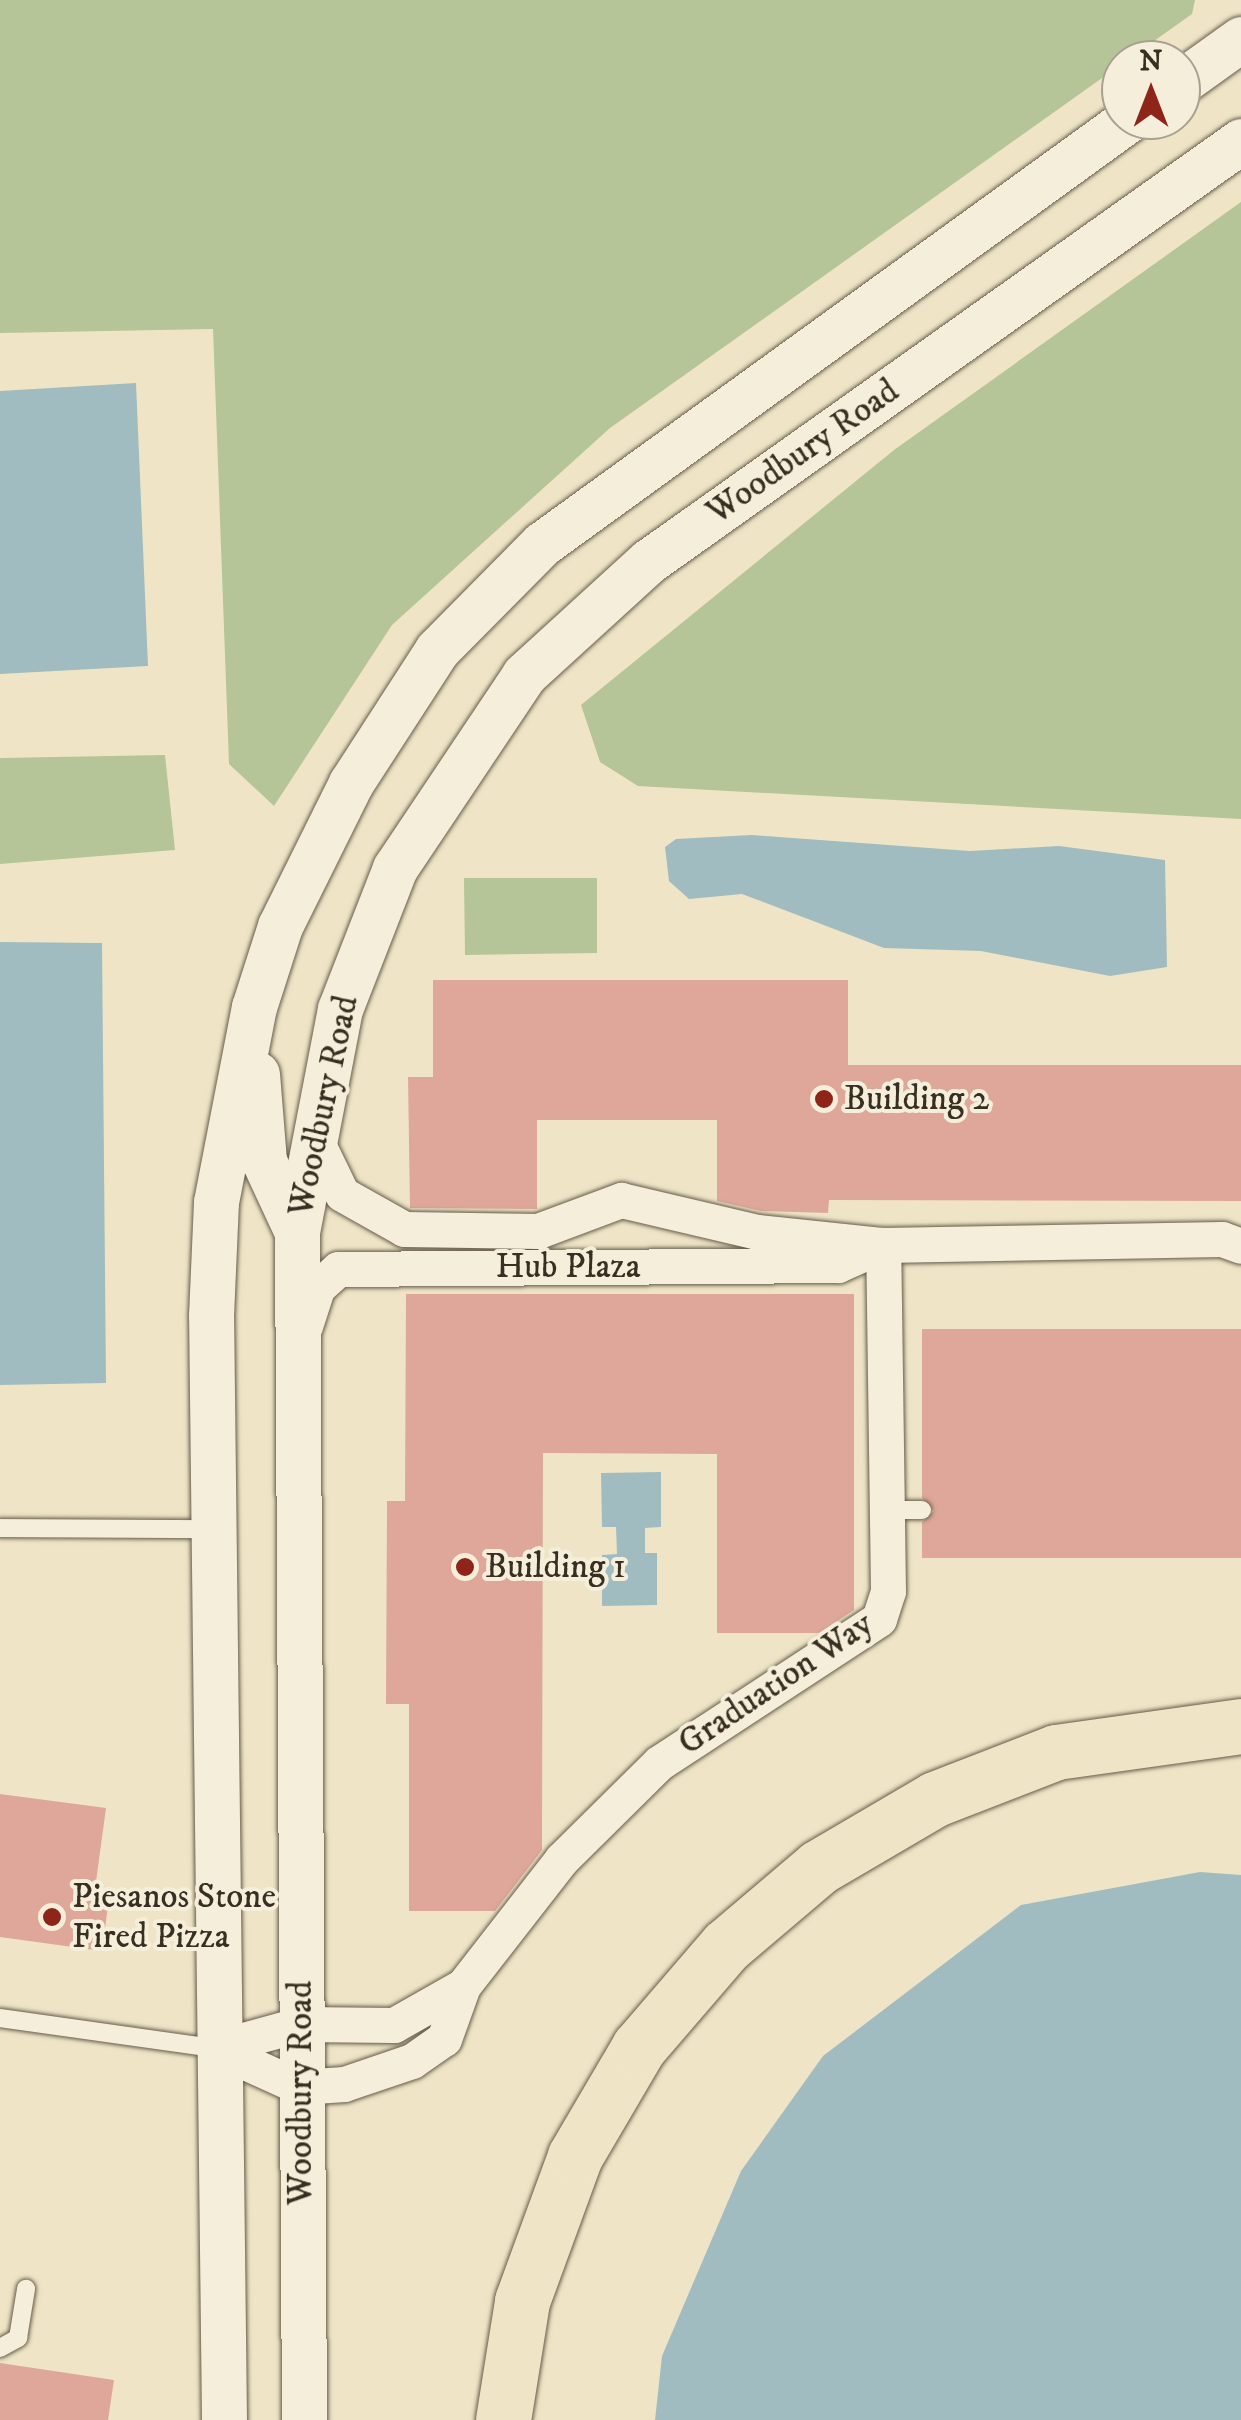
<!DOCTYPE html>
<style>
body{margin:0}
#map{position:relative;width:1241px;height:2420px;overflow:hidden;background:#efe5c6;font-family:"IM FELL DW Pica",serif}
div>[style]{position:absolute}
.green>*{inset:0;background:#b5c598}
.water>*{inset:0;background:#a0bcc0}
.building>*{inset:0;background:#dea799}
.roads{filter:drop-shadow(0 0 2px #665c4b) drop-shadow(0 0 2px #665c4b)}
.service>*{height:18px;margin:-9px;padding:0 9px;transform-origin:9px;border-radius:9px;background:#f5eeda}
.minor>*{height:35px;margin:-17.5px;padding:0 17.5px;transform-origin:17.5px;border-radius:17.5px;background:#f5eeda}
.tertiary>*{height:45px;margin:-22.5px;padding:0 22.5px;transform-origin:22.5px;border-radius:22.5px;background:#f5eeda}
.motorway>*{height:55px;margin:-27.5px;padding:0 27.5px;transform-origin:27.5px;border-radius:27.5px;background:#efe5c6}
.dots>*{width:28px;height:28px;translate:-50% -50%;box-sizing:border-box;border:5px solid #f5eeda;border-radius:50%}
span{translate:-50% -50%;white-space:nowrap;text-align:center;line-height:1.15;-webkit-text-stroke:8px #f5eeda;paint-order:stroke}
.street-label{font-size:35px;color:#382e22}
.poi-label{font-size:35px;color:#382e22}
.left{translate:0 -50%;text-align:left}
.north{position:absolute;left:1101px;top:40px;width:100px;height:100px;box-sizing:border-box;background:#f5eeda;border:2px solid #a9a190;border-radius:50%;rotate:0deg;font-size:28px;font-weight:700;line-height:40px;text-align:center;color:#382e22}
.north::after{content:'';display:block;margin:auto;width:35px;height:45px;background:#8f2418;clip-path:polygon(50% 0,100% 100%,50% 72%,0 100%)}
</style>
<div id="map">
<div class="green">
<i style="clip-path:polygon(0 0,1195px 0,1192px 14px,610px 428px,392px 625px,274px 806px,229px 764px,213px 329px,0 333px)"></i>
<i style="clip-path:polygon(1241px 202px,1241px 819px,638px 786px,600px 762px,581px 705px,894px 450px)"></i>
<i style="clip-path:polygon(165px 755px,175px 850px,0 864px,0 758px)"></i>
<i style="clip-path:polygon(464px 878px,597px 878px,597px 953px,465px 955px)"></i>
</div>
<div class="water">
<i style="clip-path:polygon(136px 383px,148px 666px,0 674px,0 391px)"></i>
<i style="clip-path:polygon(752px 835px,970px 851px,1059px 846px,1165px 860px,1167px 967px,1110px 976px,981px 951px,884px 948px,742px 894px,689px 899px,669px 881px,665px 847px,676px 839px)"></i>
<i style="clip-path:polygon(0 942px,102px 943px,106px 1383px,0 1385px)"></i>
<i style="clip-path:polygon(661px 1472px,661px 1527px,645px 1528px,645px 1553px,657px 1553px,657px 1605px,602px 1606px,602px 1555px,617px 1554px,616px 1527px,602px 1527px,601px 1473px)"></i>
<i style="clip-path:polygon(1200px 1872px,1241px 1875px,1241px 2420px,655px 2420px,662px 2356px,741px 2171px,823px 2056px,1021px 1905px)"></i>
</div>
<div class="building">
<i style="clip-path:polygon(433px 980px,848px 980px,848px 1065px,1241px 1065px,1241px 1201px,829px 1200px,828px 1213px,761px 1211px,717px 1201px,717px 1120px,537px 1120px,537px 1209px,410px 1208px,408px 1077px,433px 1077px)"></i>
<i style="clip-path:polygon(406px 1294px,854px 1294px,854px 1610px,819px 1633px,717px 1633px,717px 1454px,543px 1453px,542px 1850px,495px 1911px,409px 1911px,409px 1704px,386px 1704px,387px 1501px,405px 1501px)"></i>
<i style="clip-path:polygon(922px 1329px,1241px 1329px,1241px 1558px,922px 1558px,922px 1522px,934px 1511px,922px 1498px)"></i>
<i style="clip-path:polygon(0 1794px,106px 1808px,95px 1889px,110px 1891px,102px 1951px,0 1937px)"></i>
<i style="clip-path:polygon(0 2363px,114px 2380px,108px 2420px,0 2420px)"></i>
</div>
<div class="roads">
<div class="service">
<i style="left:887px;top:1510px;width:35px"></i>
<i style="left:0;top:1528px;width:212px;rotate:0.3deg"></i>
<i style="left:0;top:2018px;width:216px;rotate:8deg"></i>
<i style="left:0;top:2348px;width:21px;rotate:-29deg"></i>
<i style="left:18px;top:2338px;width:50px;rotate:-80.7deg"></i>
</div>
<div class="minor">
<i style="left:314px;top:1136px;width:64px;rotate:64.2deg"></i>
<i style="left:342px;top:1194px;width:71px;rotate:29.4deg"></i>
<i style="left:404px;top:1229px;width:134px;rotate:0.9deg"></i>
<i style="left:538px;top:1231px;width:89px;rotate:-20.5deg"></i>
<i style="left:621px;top:1200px;width:140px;rotate:13.2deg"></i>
<i style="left:757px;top:1232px;width:127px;rotate:5.9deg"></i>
<i style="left:883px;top:1245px;width:339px;rotate:-1deg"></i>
<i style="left:1222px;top:1239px;width:20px;rotate:20deg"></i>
<i style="left:305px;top:1326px;width:40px;rotate:-72deg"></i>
<i style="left:317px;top:1288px;width:28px;rotate:-42deg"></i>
<i style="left:338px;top:1269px;width:500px;rotate:-0.46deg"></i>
<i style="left:838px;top:1265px;width:49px;rotate:-24deg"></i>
<i style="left:214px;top:2048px;width:94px;rotate:24.4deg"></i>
<i style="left:300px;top:2087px;width:44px;rotate:-3.9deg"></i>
<i style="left:344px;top:2084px;width:72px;rotate:-18.7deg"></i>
<i style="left:412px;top:2061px;width:39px;rotate:-35deg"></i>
<i style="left:444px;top:2039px;width:56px;rotate:-70.3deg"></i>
<i style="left:463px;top:1986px;width:161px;rotate:-52.1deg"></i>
<i style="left:562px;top:1859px;width:136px;rotate:-44.7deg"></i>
<i style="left:659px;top:1763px;width:263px;rotate:-33.2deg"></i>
<i style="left:879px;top:1619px;width:29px;rotate:-72deg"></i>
<i style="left:888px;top:1591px;width:346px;rotate:-90.8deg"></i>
<i style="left:214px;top:2048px;width:90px;rotate:-15.4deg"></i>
<i style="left:301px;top:2024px;width:93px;rotate:0.6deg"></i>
<i style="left:394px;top:2025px;width:79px;rotate:-29.5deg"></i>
</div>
<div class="tertiary">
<i style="left:1181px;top:82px;width:74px;rotate:-35.6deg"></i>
<i style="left:257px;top:1074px;width:87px;rotate:85.4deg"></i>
<i style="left:264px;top:1161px;width:78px;rotate:65.1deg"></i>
<i style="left:224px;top:2420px;width:1104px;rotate:-90.67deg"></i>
<i style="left:211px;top:1316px;width:114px;rotate:-87.5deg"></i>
<i style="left:216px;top:1202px;width:199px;rotate:-79deg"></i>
<i style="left:254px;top:1007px;width:85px;rotate:-72.2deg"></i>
<i style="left:280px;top:926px;width:160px;rotate:-63.6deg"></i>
<i style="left:351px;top:783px;width:158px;rotate:-57.1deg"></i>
<i style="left:437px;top:650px;width:149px;rotate:-45.3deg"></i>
<i style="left:542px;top:544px;width:723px;rotate:-35.89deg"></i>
<i style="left:304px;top:2420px;width:1188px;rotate:-90.34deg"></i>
<i style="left:297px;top:1232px;width:227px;rotate:-79.1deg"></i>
<i style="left:340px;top:1009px;width:151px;rotate:-68.7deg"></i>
<i style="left:395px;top:868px;width:232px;rotate:-56.2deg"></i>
<i style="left:524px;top:675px;width:169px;rotate:-42.4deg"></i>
<i style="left:649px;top:561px;width:726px;rotate:-35.35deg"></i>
</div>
<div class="motorway">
<i style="left:503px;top:2420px;width:121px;rotate:-80.9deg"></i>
<i style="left:522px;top:2301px;width:154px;rotate:-69.9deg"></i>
<i style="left:575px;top:2156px;width:126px;rotate:-59.6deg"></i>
<i style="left:639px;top:2047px;width:133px;rotate:-49.3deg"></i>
<i style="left:726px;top:1946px;width:122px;rotate:-40.3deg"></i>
<i style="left:819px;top:1867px;width:134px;rotate:-30.4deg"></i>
<i style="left:935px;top:1799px;width:130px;rotate:-21.2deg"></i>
<i style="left:1056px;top:1752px;width:187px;rotate:-8deg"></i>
</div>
</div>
<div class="dots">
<i style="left:824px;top:1099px;background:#8f2418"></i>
<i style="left:465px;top:1567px;background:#8f2418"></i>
<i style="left:52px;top:1917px;background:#8f2418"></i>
</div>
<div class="street-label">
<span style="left:803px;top:452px;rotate:-35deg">Woodbury Road</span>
<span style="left:324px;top:1106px;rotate:-78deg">Woodbury Road</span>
<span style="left:568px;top:1267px">Hub Plaza</span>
<span style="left:776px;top:1684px;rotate:-34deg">Graduation Way</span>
<span style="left:301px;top:2093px;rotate:-90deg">Woodbury Road</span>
</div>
<div class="poi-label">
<span class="left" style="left:844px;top:1099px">Building 2</span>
<span class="left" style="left:485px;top:1567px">Building 1</span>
<span class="left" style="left:72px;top:1917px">Piesanos Stone<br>Fired Pizza</span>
</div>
<div class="north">N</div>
</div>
